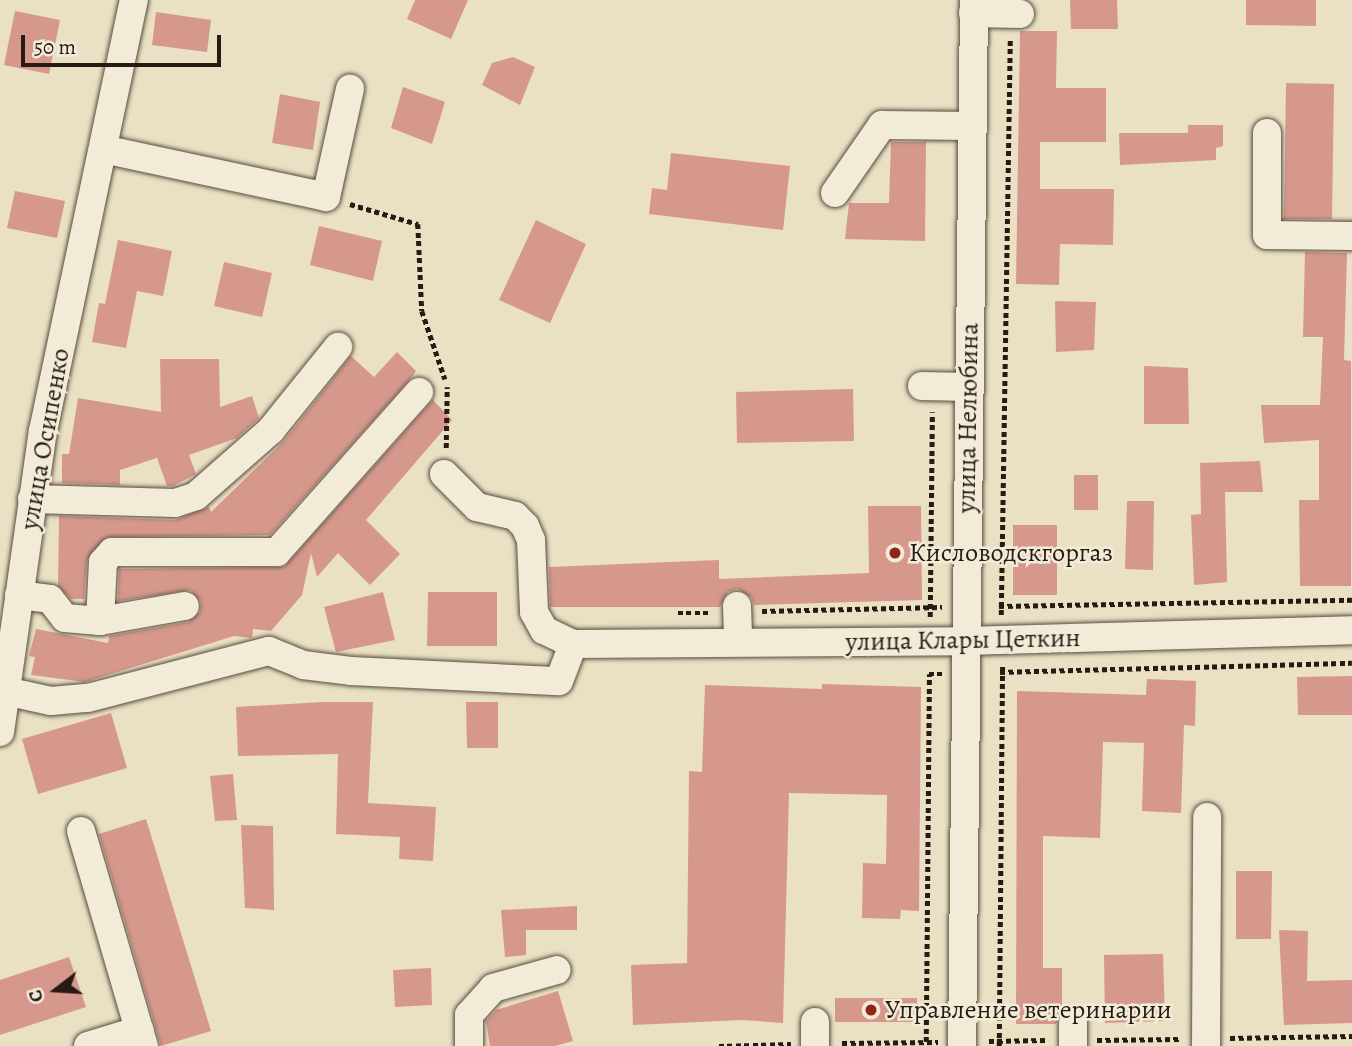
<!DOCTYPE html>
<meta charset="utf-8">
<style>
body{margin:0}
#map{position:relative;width:1352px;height:1046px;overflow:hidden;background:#eae0c3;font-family:Alegreya,serif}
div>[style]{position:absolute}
.building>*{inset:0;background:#d6988c}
.path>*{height:4.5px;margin-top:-2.25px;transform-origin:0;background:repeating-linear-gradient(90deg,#261a13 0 5px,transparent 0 8.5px)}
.roads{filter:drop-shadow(0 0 2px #574c3f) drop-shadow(0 0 2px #574c3f)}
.minor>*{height:28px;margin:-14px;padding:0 14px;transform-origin:14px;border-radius:14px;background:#f1ebd8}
.dots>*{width:19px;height:19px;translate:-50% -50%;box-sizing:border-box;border:4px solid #f1ebd8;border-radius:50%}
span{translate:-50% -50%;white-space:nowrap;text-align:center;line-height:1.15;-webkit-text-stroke:5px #f1ebd8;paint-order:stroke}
.street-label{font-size:26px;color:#261a13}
.poi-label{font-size:26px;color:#261a13}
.left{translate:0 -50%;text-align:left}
.north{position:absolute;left:21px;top:955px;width:70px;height:70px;-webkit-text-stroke:5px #f1ebd8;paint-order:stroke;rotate:253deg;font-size:19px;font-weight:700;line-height:28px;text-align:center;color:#261a13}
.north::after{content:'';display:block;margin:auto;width:24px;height:32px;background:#261a13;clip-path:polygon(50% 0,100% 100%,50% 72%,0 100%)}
.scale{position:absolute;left:21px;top:35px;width:200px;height:32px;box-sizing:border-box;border:4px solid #261a13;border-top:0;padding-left:9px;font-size:21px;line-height:24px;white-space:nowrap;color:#261a13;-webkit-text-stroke:5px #f1ebd8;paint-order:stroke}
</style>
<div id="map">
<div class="building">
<i style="clip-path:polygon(415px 0,468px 0,451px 39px,407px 19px)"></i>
<i style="clip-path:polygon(1070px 0,1117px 0,1118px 29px,1071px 29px)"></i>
<i style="clip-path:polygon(1246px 0,1316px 0,1316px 26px,1246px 25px)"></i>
<i style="clip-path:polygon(15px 11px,60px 20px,49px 74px,4px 65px)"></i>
<i style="clip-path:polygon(156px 12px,211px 20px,207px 52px,152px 45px)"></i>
<i style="clip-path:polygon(1020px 31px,1057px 31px,1056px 88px,1106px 88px,1106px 142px,1040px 142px,1040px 189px,1114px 189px,1113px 245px,1060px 244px,1059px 285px,1016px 284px)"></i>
<i style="clip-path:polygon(513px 57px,535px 67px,520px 105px,482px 85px,492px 63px)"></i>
<i style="clip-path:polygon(1286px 83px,1334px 84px,1332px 219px,1284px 219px)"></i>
<i style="clip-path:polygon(403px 87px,445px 102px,432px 144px,391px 128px)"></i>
<i style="clip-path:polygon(280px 94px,320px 102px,313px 150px,272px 143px)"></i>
<i style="clip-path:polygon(1188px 125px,1223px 125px,1223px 146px,1216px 148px,1216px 160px,1120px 165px,1119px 133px,1188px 133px)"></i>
<i style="clip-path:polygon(891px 142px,926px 142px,925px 241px,845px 239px,849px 203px,889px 203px)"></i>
<i style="clip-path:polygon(671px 153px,790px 166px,783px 230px,649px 214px,652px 188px,667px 190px)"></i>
<i style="clip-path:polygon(15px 191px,65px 201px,57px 238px,7px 228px)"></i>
<i style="clip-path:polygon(536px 220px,586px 244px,550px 323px,499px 300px)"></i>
<i style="clip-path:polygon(319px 226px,382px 241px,373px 281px,310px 265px)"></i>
<i style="clip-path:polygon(118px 240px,172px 251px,163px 296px,137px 291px,126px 348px,92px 342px,99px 303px,105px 304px)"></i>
<i style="clip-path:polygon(1305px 252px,1347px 253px,1344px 360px,1351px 361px,1351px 586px,1300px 586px,1299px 500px,1319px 500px,1319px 440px,1264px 443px,1261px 405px,1320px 405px,1323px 337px,1303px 337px)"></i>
<i style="clip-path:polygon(224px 262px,272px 273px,262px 317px,214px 306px)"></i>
<i style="clip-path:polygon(1055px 301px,1096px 302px,1094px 350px,1056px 352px)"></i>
<i style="clip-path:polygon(397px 352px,416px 371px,412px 377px,270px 535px,106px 537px,87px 560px,84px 599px,71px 599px,58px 586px,59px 516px,175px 520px,209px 507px,211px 512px,284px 441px,351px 356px,374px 377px)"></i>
<i style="clip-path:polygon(160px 359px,219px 359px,220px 407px,252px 396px,259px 418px,237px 438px,189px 455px,196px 474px,173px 486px,167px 486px,157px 458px,120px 470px,120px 485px,62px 483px,62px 454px,69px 454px,78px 398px,161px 412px)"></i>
<i style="clip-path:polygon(1144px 366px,1188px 368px,1189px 424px,1144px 424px)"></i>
<i style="clip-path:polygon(853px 389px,854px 441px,737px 443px,736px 392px)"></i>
<i style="clip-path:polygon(433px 400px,452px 420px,366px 520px,400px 554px,370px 585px,338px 553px,317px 577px,311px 553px,302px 595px,271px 631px,253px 629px,252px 638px,234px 636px,85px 682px,31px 675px,35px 657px,29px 656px,36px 629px,108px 643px,109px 636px,188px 622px,200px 612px,201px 602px,190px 590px,118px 601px,119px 569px,284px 567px)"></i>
<i style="clip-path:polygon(1260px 461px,1263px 492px,1225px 492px,1227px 582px,1194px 585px,1191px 515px,1201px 514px,1200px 463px)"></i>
<i style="clip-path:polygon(1074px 475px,1098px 475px,1098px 510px,1074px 510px)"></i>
<i style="clip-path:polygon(1127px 501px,1154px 501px,1153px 570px,1125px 569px)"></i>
<i style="clip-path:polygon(868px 506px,921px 506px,922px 600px,754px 605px,751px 597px,737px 589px,728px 592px,720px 607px,550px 607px,549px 567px,719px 560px,719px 579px,869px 573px)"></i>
<i style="clip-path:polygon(1013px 525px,1057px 525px,1057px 595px,1013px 595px)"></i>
<i style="clip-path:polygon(383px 592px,395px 640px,336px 652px,324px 607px)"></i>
<i style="clip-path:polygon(428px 592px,497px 592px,497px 646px,427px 646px)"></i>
<i style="clip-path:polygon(1352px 676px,1352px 715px,1298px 715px,1297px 677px)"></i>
<i style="clip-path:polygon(1147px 679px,1196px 681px,1195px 726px,1184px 725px,1181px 813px,1142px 811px,1144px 743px,1103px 742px,1100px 838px,1043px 836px,1043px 968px,1062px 968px,1062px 1011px,1056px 1024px,1016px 1024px,1017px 691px,1146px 695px)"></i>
<i style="clip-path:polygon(822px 684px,921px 687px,919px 911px,901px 910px,900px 919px,862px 918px,863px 863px,886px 864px,887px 795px,789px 793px,783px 1023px,742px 1020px,633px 1025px,631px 965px,687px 963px,689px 771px,702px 772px,705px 685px,822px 689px)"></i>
<i style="clip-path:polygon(324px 702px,373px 702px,368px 803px,436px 807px,433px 861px,399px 859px,400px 837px,336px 834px,338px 754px,238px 756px,236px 707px)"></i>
<i style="clip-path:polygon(466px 702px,498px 702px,498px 748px,467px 748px)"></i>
<i style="clip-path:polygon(111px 713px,127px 768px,38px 794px,22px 739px)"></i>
<i style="clip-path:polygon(233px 774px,237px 820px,215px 821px,210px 776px)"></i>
<i style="clip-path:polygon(146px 819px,211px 1031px,161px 1046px,99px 834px)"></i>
<i style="clip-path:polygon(241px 825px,273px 826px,274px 910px,245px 908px)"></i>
<i style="clip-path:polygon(1236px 871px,1272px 871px,1271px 939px,1236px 939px)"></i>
<i style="clip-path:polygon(577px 906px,577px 930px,526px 930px,526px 955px,505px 957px,501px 910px)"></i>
<i style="clip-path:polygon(1279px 930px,1308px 931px,1307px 981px,1352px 980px,1352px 1023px,1284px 1025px)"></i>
<i style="clip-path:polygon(1163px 954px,1165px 1021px,1105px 1023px,1104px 955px)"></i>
<i style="clip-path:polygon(69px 957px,86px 1007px,0 1035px,0 980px)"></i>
<i style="clip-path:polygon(431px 968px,432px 1005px,395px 1007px,393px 970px)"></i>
<i style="clip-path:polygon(558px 991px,573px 1041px,555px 1046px,490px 1046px,486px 1021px,496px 1010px)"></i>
<i style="clip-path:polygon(835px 998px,917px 998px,917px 1022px,835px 1022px)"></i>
</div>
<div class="path">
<i style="left:350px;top:204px;width:71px;rotate:16.4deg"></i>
<i style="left:418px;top:224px;width:87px;rotate:87.4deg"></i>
<i style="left:422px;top:311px;width:72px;rotate:71.3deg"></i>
<i style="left:446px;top:448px;width:61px;rotate:-89.1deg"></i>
<i style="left:999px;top:606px;width:353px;rotate:-1deg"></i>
<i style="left:762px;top:611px;width:180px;rotate:-1.3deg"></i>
<i style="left:678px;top:613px;width:33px"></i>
<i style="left:1001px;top:615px;width:576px;rotate:-89.1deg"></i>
<i style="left:930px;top:617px;width:205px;rotate:-89.4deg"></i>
<i style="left:1000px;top:672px;width:352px;rotate:-1.5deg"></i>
<i style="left:1230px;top:1038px;width:122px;rotate:-0.9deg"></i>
<i style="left:1097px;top:1040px;width:83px;rotate:-0.7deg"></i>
<i style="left:989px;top:1041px;width:58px;rotate:-1deg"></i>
<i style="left:926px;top:1042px;width:368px;rotate:-89.5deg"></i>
<i style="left:929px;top:674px;width:13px"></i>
<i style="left:842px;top:1043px;width:96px;rotate:-0.6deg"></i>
<i style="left:719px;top:1046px;width:72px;rotate:-1.6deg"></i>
<i style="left:999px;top:1046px;width:381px;rotate:-89.5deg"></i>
</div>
<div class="roads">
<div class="minor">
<i style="left:973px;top:13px;width:47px;rotate:1.2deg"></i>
<i style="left:1267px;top:133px;width:102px;rotate:90deg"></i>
<i style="left:1267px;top:235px;width:85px;rotate:0.7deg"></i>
<i style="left:103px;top:149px;width:228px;rotate:12.1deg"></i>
<i style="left:326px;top:197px;width:111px;rotate:-77.5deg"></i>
<i style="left:835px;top:193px;width:83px;rotate:-55.3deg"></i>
<i style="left:882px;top:125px;width:90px;rotate:0.6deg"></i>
<i style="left:922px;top:386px;width:46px;rotate:1.2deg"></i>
<i style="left:444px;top:474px;width:47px;rotate:45deg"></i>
<i style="left:477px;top:507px;width:39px;rotate:13deg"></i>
<i style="left:515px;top:516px;width:14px;rotate:45deg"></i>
<i style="left:525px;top:526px;width:15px;rotate:67deg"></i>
<i style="left:531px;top:540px;width:72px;rotate:87.6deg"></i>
<i style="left:534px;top:612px;width:21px;rotate:61deg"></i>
<i style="left:544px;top:630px;width:32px;rotate:26deg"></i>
<i style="left:573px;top:644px;width:392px;rotate:-0.4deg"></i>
<i style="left:965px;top:641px;width:387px;rotate:-1.6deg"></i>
<i style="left:32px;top:499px;width:143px;rotate:1.6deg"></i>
<i style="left:175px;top:503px;width:22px;rotate:-18deg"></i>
<i style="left:196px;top:496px;width:100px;rotate:-41.3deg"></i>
<i style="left:271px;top:430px;width:107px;rotate:-51.1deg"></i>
<i style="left:19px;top:595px;width:31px;rotate:7deg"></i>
<i style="left:50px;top:599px;width:24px;rotate:52deg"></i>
<i style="left:65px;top:618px;width:35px;rotate:5deg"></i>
<i style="left:100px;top:621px;width:86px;rotate:-10deg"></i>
<i style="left:737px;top:606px;width:36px;rotate:88deg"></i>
<i style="left:100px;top:621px;width:59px;rotate:-87.1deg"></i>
<i style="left:103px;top:562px;width:13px;rotate:-48deg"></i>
<i style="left:112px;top:552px;width:165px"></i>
<i style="left:277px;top:552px;width:214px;rotate:-48.4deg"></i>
<i style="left:5px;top:691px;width:47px;rotate:12.3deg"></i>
<i style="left:51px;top:701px;width:37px;rotate:-5deg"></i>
<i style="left:88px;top:698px;width:187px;rotate:-14.6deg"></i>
<i style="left:269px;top:651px;width:37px;rotate:22deg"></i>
<i style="left:303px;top:665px;width:48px;rotate:7.1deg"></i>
<i style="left:351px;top:671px;width:208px;rotate:2.8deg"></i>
<i style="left:559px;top:681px;width:40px;rotate:-69deg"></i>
<i style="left:0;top:732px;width:304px;rotate:-81.9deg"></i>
<i style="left:43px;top:431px;width:441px;rotate:-78.1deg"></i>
<i style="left:81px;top:831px;width:224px;rotate:73.7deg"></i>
<i style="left:815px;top:1022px;width:24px;rotate:90deg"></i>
<i style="left:1073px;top:1023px;width:23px;rotate:90deg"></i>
<i style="left:88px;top:1046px;width:54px;rotate:-17.1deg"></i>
<i style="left:469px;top:1046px;width:31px;rotate:-90deg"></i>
<i style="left:469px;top:1015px;width:36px;rotate:-48deg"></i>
<i style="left:493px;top:988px;width:66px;rotate:-15.7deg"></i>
<i style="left:962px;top:1046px;width:1046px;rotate:-89.34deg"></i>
<i style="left:1206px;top:1046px;width:229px;rotate:-89.7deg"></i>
</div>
</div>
<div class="dots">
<i style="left:895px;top:553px;background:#8f2418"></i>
<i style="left:871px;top:1010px;background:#8f2418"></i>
</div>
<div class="street-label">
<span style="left:968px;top:418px;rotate:-89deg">улица Нелюбина</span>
<span style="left:45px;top:439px;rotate:-80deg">улица Осипенко</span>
<span style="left:963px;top:640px;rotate:-1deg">улица Клары Цеткин</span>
</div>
<div class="poi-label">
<span class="left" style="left:909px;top:553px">Кисловодскгоргаз</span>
<span class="left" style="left:885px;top:1010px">Управление ветеринарии</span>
</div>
<div class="north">С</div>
<div class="scale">50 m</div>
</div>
